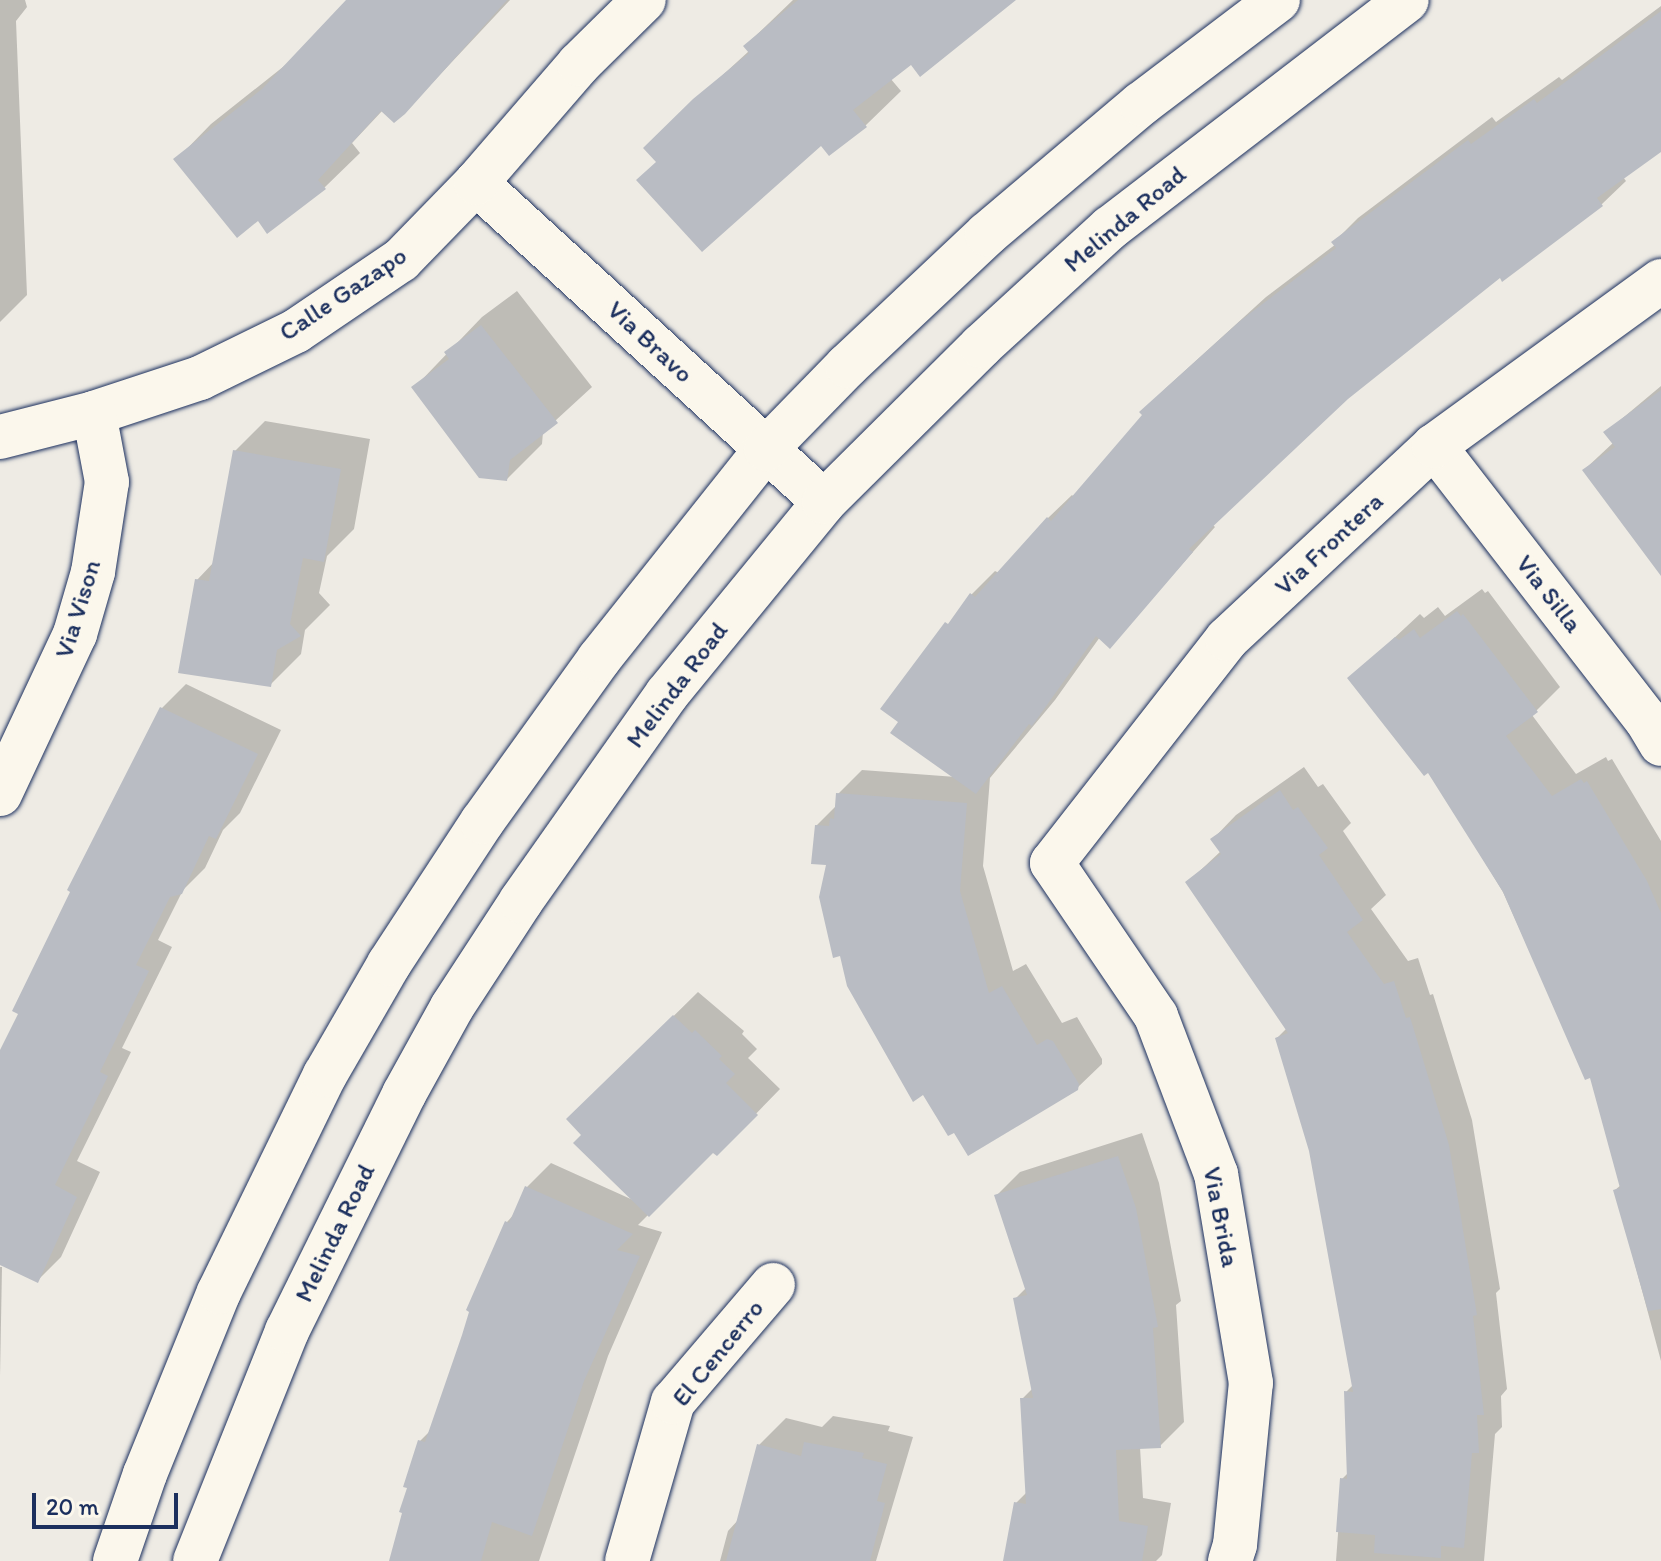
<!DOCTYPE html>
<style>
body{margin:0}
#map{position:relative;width:1661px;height:1561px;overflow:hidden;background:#eeebe4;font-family:Itim,sans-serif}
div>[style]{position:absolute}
.shadow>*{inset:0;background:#0003}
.building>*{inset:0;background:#b9bcc3}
.roads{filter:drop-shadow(0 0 2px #1b2f5e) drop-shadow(0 0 2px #1b2f5e)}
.minor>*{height:44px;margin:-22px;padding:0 22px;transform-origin:22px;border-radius:22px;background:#fbf7ec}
.major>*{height:44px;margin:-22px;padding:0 22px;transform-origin:22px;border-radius:22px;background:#fbf7ec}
span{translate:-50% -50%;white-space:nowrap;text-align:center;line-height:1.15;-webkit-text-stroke:7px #fbf7ec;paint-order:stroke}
.street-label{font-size:26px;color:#1b2f5e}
.scale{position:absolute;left:32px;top:1493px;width:146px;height:36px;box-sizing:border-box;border:4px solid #1b2f5e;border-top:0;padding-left:10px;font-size:24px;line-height:28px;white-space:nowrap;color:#1b2f5e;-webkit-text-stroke:6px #fbf7ec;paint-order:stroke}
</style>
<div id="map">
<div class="shadow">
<i style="clip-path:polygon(0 0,25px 0,27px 7px,16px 21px,27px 295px,0 322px)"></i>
<i style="clip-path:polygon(349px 0,510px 0,404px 113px,383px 110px,352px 143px,360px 153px,324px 188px,258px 218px,176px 160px,211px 124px,298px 55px)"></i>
<i style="clip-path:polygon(793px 0,1010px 0,890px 78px,901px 91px,865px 126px,821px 143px,658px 161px,654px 138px,749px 51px,745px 46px)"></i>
<i style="clip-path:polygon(1661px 6px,1661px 149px,1623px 177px,1626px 181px,1602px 204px,1500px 275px,1346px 398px,1212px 524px,1215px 527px,1110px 646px,1100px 637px,1055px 700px,990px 778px,983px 866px,1013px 971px,1026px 964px,1062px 1023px,1077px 1017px,1102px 1059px,1102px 1064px,1077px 1088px,829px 863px,816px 826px,837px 805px,838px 794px,862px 770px,956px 777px,971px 595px,995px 571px,999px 573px,1048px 518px,1072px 495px,1074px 497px,1166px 388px,1266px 297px,1336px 244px,1334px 242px,1358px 218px,1492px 117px,1496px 122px,1559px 77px,1562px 80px)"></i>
<i style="clip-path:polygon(517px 291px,592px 387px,543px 432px,542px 444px,507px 479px,414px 388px,482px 317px)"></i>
<i style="clip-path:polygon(1661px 386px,1661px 568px,1584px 470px,1614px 442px,1606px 432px)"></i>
<i style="clip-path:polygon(265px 421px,370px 439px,354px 529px,327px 556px,319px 593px,330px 605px,305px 630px,301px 654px,270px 685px,197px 580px,214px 562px,235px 451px)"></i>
<i style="clip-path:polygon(1482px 589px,1485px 593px,1488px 591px,1560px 687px,1532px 715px,1576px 774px,1606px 757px,1608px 761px,1612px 759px,1661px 841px,1661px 1361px,1615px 1190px,1621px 1185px,1591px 1076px,1586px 1077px,1503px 892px,1429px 770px,1350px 679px,1420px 614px,1424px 618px,1438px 607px,1445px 616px)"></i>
<i style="clip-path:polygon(186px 684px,281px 730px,240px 813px,223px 830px,205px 868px,183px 890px,158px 940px,172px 947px,122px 1048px,131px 1052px,77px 1161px,100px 1172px,61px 1257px,37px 1281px,0 1262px,0 1054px,162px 708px)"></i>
<i style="clip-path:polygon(1304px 767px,1318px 787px,1323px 784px,1351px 823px,1343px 831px,1386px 895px,1371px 909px,1408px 961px,1418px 958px,1430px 995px,1433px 994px,1472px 1120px,1500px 1289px,1496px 1293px,1507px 1389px,1501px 1396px,1502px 1427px,1495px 1434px,1484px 1561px,1336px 1561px,1342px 1479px,1349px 1472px,1346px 1392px,1354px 1384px,1311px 1151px,1277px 1038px,1287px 1028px,1188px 882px,1221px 851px,1213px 839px,1236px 815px)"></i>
<i style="clip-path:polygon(698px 992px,744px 1031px,742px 1034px,757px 1049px,748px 1058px,780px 1089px,717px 1154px,713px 1150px,638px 1225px,662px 1232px,608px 1356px,539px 1561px,391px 1561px,420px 1441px,431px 1430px,507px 1222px,515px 1213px,527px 1187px,551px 1163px,633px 1200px,569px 1119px)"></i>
<i style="clip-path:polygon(1142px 1133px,1159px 1183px,1181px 1301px,1176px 1305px,1184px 1422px,1160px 1446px,1140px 1447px,1143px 1498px,1171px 1503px,1162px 1555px,1156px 1561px,1005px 1561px,1016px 1503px,1028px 1491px,1022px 1399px,1033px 1388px,1015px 1299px,1027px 1287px,996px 1196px,1020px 1172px)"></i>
<i style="clip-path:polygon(0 1267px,2px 1267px,0 1377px)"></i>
<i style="clip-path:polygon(833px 1416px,890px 1426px,888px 1431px,913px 1437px,876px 1561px,720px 1561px,728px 1531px,739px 1519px,759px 1445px,786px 1418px,822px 1427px)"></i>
</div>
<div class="building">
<i style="clip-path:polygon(346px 0,507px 0,405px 114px,394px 123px,381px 111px,318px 180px,326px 189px,267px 234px,258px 221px,237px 238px,173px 159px,262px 89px)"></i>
<i style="clip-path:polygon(798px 0,1016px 0,920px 77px,911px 65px,853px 110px,867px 127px,829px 156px,821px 146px,702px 252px,636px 180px,656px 162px,643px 148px,693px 99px,749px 53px,743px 46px)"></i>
<i style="clip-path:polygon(1661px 11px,1661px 152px,1597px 198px,1603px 206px,1502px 282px,1500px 278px,1348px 399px,1189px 549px,1193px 552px,1110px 649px,1096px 636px,1032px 726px,1029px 724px,976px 794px,890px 733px,898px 722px,880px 709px,945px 622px,948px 624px,970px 593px,975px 597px,1047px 517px,1051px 521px,1142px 415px,1139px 412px,1240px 321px,1336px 248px,1331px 242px,1468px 140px,1471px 144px,1534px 99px,1537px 103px)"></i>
<i style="clip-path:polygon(481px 325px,558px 423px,510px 460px,507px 481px,479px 478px,411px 387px,449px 359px,444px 352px)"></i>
<i style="clip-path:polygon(1661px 390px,1661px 576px,1582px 470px,1615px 447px,1603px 432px)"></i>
<i style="clip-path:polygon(233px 450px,341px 469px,324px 562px,303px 558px,290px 624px,301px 636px,277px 650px,271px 687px,178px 673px,195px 579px,209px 581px)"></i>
<i style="clip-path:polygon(1457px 611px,1461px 616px,1463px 614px,1538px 712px,1506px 736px,1552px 796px,1581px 779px,1584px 783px,1587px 781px,1647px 881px,1661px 913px,1661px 1309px,1648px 1311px,1613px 1190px,1620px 1188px,1590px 1078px,1585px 1080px,1503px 892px,1428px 773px,1424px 776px,1347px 678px,1395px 637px,1399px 640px,1414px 629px,1420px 638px)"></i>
<i style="clip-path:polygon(160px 707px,258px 754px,216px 839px,209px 836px,182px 894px,170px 897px,136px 965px,149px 971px,100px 1072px,108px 1076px,55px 1185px,77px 1197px,38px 1283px,0 1265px,0 1050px,18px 1014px,12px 1011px,70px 892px,67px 890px)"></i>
<i style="clip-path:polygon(1280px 790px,1293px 810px,1298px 807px,1328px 848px,1319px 855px,1363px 920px,1347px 932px,1384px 984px,1394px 981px,1406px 1018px,1410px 1017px,1449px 1145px,1477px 1315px,1473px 1316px,1484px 1415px,1477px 1415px,1479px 1453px,1472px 1453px,1464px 1548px,1441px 1546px,1441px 1558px,1374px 1553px,1375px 1535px,1336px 1532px,1340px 1478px,1347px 1479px,1344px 1391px,1353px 1392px,1309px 1151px,1275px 1038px,1288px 1033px,1185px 882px,1221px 854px,1210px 839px)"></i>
<i style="clip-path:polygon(836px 793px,967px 803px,960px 891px,989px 993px,1002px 986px,1037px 1045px,1047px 1039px,1053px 1041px,1079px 1084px,1078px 1090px,968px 1156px,954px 1133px,948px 1136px,923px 1095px,913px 1102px,847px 986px,840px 956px,833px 958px,819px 897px,826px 865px,811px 864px,815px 825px,829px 826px,830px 818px,834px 819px)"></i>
<i style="clip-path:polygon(673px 1015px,692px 1033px,695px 1030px,722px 1056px,719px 1059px,735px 1074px,726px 1083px,758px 1115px,717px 1156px,713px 1153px,649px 1217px,573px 1143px,581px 1135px,566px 1119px)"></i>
<i style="clip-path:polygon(1118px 1156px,1136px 1208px,1158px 1327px,1153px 1328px,1161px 1448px,1116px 1450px,1119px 1521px,1148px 1526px,1142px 1561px,1003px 1561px,1014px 1502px,1026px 1504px,1020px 1398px,1033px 1398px,1013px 1298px,1027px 1295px,994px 1195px)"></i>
<i style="clip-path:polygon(525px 1186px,633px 1234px,617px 1250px,640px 1256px,584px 1381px,532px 1536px,492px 1522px,481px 1561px,389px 1561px,402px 1513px,399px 1512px,407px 1488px,403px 1487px,418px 1440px,425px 1442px,462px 1335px,469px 1312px,466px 1310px,505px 1221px,509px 1223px)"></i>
<i style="clip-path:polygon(804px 1442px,864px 1453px,862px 1458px,887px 1464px,877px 1501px,885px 1503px,870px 1561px,726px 1561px,757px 1444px,801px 1456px)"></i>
</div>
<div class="roads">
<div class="minor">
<i style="left:476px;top:183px;width:472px;rotate:42.5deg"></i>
<i style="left:0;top:437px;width:97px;rotate:-14.3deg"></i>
<i style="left:94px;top:413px;width:112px;rotate:-18.3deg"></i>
<i style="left:200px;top:378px;width:107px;rotate:-26.1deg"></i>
<i style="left:296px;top:331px;width:127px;rotate:-34.1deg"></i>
<i style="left:401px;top:260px;width:107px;rotate:-45.8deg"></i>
<i style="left:476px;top:183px;width:157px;rotate:-49.1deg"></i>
<i style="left:579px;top:64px;width:91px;rotate:-44.6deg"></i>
<i style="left:1434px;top:446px;width:346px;rotate:52.2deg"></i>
<i style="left:1646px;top:719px;width:29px;rotate:59deg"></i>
<i style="left:0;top:794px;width:177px;rotate:-64.9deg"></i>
<i style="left:75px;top:634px;width:65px;rotate:-73.8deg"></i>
<i style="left:93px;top:572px;width:91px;rotate:-81.2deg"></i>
<i style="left:107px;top:482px;width:70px;rotate:-100.7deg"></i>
<i style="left:627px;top:1561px;width:166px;rotate:-73.9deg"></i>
<i style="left:673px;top:1402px;width:154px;rotate:-49.5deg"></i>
<i style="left:1230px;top:1561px;width:17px;rotate:-73deg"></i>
<i style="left:1235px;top:1545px;width:163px;rotate:-84.4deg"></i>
<i style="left:1251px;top:1383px;width:212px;rotate:-99.5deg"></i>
<i style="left:1216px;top:1174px;width:169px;rotate:-110.8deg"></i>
<i style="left:1156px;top:1016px;width:185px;rotate:-124.2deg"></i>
<i style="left:1052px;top:863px;width:284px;rotate:-52deg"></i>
<i style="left:1227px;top:639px;width:283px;rotate:-43deg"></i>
<i style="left:1434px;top:446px;width:281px;rotate:-36deg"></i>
</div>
<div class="major">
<i style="left:115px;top:1561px;width:92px;rotate:-71deg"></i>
<i style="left:145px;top:1474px;width:196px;rotate:-67.9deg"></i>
<i style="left:219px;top:1292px;width:242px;rotate:-64deg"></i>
<i style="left:325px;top:1075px;width:128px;rotate:-60deg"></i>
<i style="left:389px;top:964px;width:170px;rotate:-56.8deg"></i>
<i style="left:482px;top:822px;width:201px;rotate:-54.3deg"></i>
<i style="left:599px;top:659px;width:268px;rotate:-51.5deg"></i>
<i style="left:766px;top:449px;width:116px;rotate:-45.7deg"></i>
<i style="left:847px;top:366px;width:192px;rotate:-43.3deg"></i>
<i style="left:987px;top:234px;width:202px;rotate:-40.2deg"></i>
<i style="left:1141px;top:104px;width:172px;rotate:-37.2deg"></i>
<i style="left:195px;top:1561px;width:248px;rotate:-68.2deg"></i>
<i style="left:287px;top:1331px;width:264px;rotate:-63.7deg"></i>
<i style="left:404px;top:1094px;width:99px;rotate:-61.1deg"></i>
<i style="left:452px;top:1007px;width:126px;rotate:-56.9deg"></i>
<i style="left:521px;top:901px;width:253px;rotate:-54.8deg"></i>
<i style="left:667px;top:694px;width:248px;rotate:-50.7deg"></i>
<i style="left:824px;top:502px;width:221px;rotate:-44.8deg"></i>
<i style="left:981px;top:346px;width:175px;rotate:-42.5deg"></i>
<i style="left:1110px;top:228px;width:374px;rotate:-37.5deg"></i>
</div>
</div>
<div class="street-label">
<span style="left:1125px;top:219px;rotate:-40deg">Melinda Road</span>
<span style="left:343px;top:294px;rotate:-34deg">Calle Gazapo</span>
<span style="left:650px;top:342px;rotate:43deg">Via Bravo</span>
<span style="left:1329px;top:544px;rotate:-43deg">Via Frontera</span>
<span style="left:1549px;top:594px;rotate:52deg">Via Silla</span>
<span style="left:78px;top:609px;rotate:-73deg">Via Vison</span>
<span style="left:677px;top:685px;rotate:-53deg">Melinda Road</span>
<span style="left:1221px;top:1217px;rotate:79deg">Via Brida</span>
<span style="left:335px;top:1233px;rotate:-64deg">Melinda Road</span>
<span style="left:718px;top:1353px;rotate:-51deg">El Cencerro</span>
</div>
<div class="scale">20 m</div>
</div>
